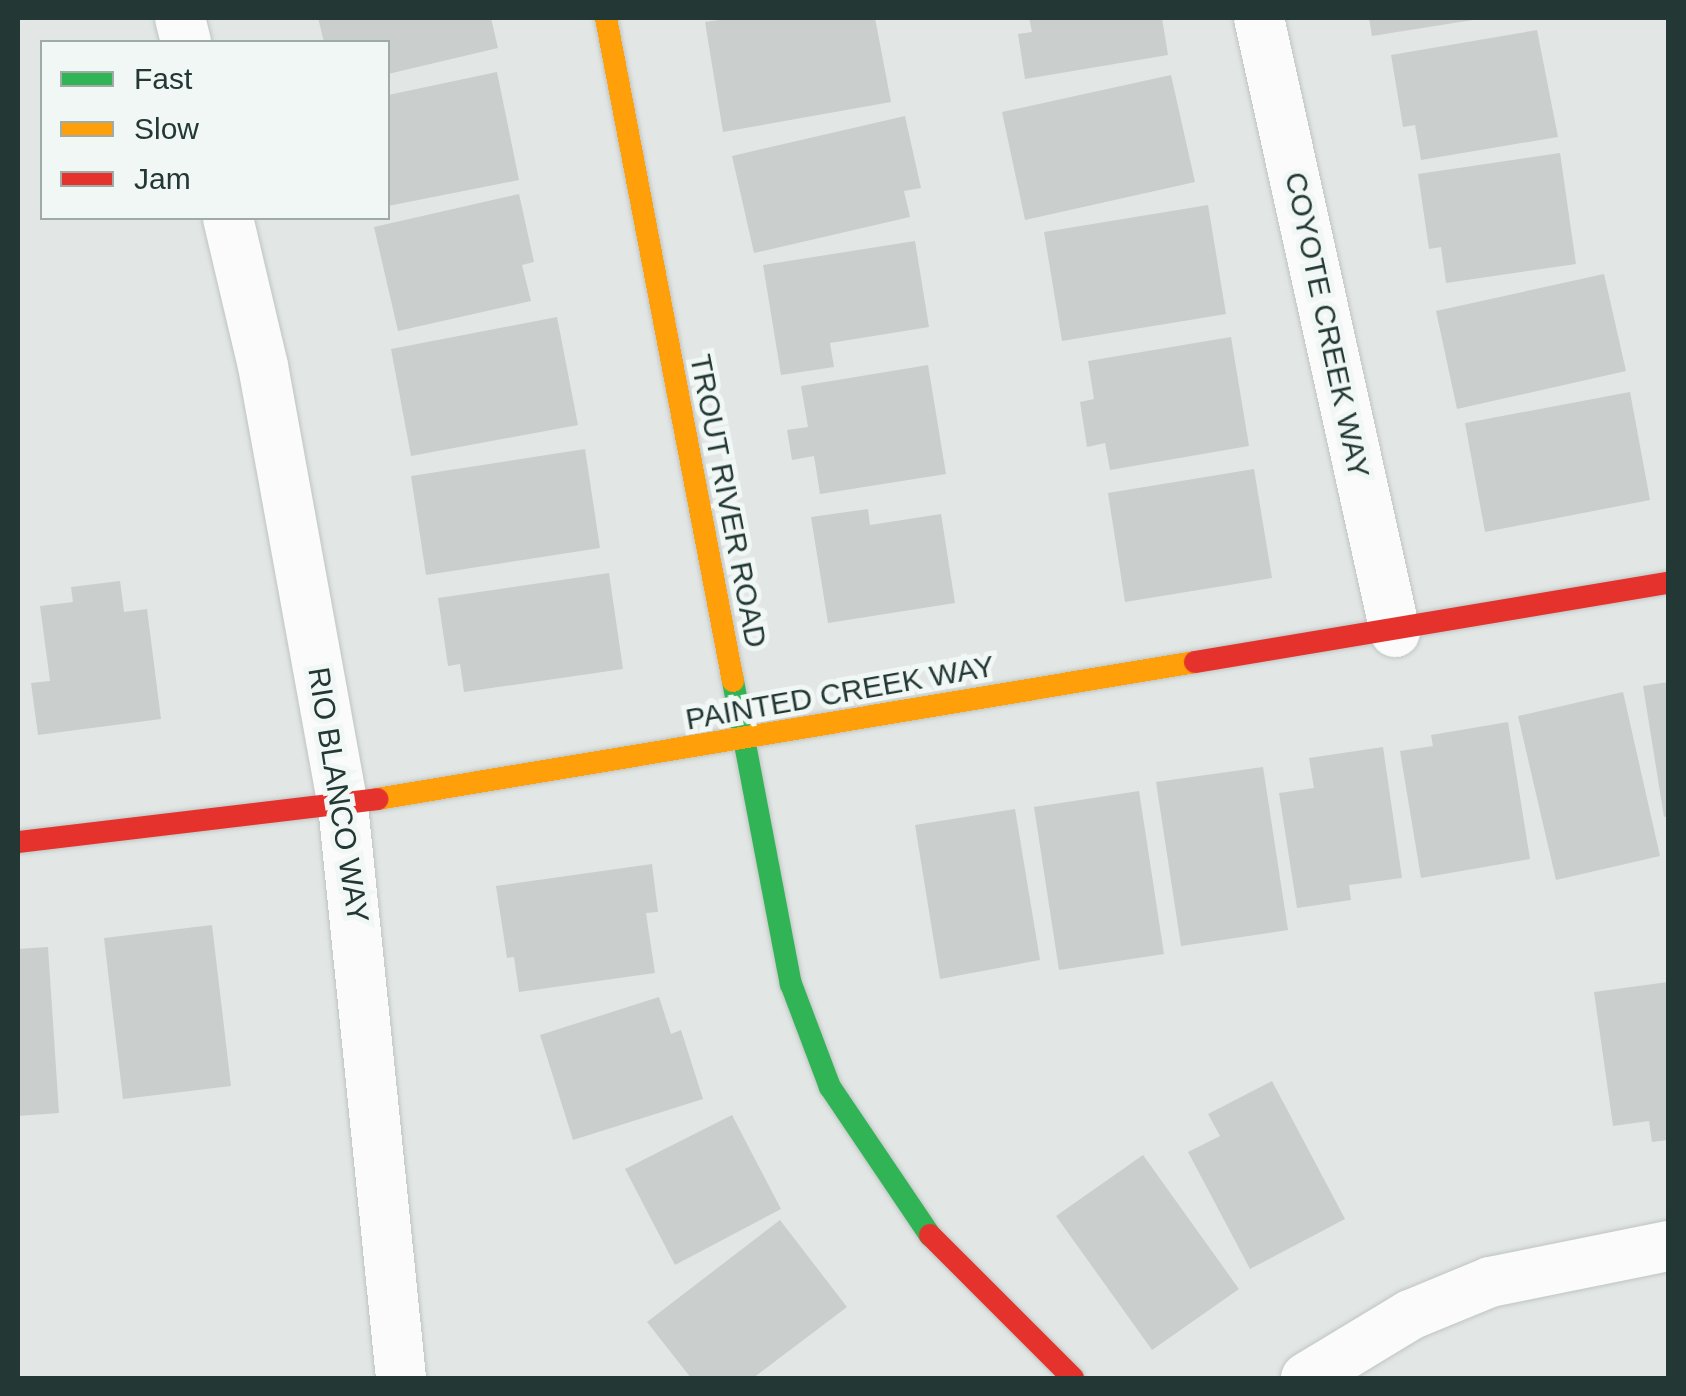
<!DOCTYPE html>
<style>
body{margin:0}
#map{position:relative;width:1686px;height:1396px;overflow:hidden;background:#e2e7e5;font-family:Arial,sans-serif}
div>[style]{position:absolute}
.building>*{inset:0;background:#cacecd}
.roads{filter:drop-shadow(0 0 2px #bfc4c2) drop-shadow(0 0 2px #bfc4c2)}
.street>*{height:50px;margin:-25px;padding:0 25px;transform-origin:25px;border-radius:25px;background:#fbfbfb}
.fast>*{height:22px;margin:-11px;padding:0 11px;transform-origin:11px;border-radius:11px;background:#30b455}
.slow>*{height:22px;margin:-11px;padding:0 11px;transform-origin:11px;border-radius:11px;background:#ff9f0a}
.jam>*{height:22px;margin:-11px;padding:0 11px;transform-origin:11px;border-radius:11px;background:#e5322d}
span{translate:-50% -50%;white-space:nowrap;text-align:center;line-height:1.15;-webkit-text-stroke:10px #f0f7f4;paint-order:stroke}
.street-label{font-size:30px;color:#233834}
.frame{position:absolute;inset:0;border:20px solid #233834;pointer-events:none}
.legend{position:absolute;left:40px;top:40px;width:350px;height:180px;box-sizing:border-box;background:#f0f7f4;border:2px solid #9eaba7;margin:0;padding:12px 18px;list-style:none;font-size:30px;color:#233834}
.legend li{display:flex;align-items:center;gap:20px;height:50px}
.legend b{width:50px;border:2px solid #9eaba7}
</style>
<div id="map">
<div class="building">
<i style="clip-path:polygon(318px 18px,491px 18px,498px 48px,388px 74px,388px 42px,324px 42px)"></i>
<i style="clip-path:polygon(733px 18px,875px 18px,891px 102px,723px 132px,705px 22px)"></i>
<i style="clip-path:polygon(1029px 18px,1162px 18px,1168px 55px,1025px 79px,1018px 34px,1032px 32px)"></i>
<i style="clip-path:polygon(1369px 18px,1473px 18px,1473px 20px,1372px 36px)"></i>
<i style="clip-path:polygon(1537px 30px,1558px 137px,1421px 160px,1415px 125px,1403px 127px,1391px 55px)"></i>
<i style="clip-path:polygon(497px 72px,519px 180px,388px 206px,388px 95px)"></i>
<i style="clip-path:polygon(1171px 75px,1195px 182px,1025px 220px,1002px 112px)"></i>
<i style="clip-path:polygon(905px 116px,921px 188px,904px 191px,910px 217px,754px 253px,732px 156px)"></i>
<i style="clip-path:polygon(1560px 153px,1576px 264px,1446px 283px,1441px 247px,1429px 249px,1418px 174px)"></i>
<i style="clip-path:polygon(519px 194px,534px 262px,522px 265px,531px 301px,398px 331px,374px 227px)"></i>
<i style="clip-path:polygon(1208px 205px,1226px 314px,1062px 341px,1044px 232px)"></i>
<i style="clip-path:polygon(915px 241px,929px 327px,830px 343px,834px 367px,781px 375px,763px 265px)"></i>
<i style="clip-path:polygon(1604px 274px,1626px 371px,1457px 409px,1436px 311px)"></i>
<i style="clip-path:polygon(557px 317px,578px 425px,411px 456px,391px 349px)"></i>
<i style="clip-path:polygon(1231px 337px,1249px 446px,1110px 470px,1105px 443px,1087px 447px,1080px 402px,1094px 399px,1088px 361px)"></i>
<i style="clip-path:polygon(928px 365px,946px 474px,820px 494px,814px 456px,792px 460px,787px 430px,808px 427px,801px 386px)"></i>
<i style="clip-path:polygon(1630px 392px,1650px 500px,1485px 532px,1465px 423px)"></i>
<i style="clip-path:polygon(585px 449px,600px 548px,426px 575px,411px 476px)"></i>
<i style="clip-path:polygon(1254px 469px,1272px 578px,1125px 602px,1108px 493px)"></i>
<i style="clip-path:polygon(868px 509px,870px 525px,941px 514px,955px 603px,828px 623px,811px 517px)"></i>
<i style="clip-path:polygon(609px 573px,623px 669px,464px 692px,460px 664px,448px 666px,438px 598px)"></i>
<i style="clip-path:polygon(120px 581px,124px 612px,147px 609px,161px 719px,38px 735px,31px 683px,50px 681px,40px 606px,73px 602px,71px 587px)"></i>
<i style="clip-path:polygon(1668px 682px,1668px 816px,1664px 817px,1643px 686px)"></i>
<i style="clip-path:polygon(1623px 692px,1660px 856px,1556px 880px,1518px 716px)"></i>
<i style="clip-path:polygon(1508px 722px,1530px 859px,1421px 878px,1400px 751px,1433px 746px,1431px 735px)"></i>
<i style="clip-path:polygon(1383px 747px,1402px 878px,1349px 885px,1351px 900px,1297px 908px,1279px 793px,1314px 788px,1309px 758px)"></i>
<i style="clip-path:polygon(1263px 767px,1288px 930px,1181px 946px,1156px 782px)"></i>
<i style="clip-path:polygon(1139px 791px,1164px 954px,1059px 970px,1034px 807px)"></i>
<i style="clip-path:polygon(1015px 809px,1040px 960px,940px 979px,915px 825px)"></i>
<i style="clip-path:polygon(652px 864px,658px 912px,646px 913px,655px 973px,519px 992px,514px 957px,507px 958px,496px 886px)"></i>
<i style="clip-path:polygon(212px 925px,231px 1086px,123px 1099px,104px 938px)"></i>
<i style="clip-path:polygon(48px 947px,59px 1113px,18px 1116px,18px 949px)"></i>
<i style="clip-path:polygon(1668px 982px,1668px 1140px,1652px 1142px,1649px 1121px,1613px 1126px,1594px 992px)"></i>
<i style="clip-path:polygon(659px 997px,671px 1034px,681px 1030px,703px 1099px,573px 1140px,540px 1035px)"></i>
<i style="clip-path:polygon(1272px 1081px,1345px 1219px,1250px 1269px,1188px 1152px,1220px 1136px,1208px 1114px)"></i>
<i style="clip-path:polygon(732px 1115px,781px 1209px,675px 1265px,625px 1169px)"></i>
<i style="clip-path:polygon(1143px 1155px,1239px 1289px,1152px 1350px,1056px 1216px)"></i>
<i style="clip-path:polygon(780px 1220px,847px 1307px,753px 1378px,691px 1378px,647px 1322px)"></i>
</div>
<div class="roads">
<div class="street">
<i style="left:180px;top:18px;width:25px;rotate:76deg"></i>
<i style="left:1259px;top:18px;width:629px;rotate:77.51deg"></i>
<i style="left:228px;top:218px;width:152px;rotate:76.7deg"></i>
<i style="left:263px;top:366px;width:446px;rotate:79.7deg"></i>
<i style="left:343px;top:805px;width:576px;rotate:84.22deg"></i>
<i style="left:1306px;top:1378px;width:122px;rotate:-31.2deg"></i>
<i style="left:1410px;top:1315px;width:87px;rotate:-22.4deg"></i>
<i style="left:1490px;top:1282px;width:182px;rotate:-11.4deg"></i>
</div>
<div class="fast">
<i style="left:733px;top:681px;width:309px;rotate:79.2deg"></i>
<i style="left:791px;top:984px;width:110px;rotate:69.3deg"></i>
<i style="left:830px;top:1087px;width:179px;rotate:56deg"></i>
</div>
<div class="slow">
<i style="left:606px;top:18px;width:675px;rotate:79.16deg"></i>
<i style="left:377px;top:799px;width:829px;rotate:-9.51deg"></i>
</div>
<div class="jam">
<i style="left:1195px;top:662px;width:480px;rotate:-9.5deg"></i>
<i style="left:18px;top:842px;width:362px;rotate:-6.8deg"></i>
<i style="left:930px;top:1235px;width:202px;rotate:45deg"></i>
</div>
</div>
<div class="street-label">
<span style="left:1327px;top:325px;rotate:78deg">COYOTE CREEK WAY</span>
<span style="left:728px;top:501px;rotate:79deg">TROUT RIVER ROAD</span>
<span style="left:840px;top:693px;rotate:-10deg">PAINTED CREEK WAY</span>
<span style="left:338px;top:795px;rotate:81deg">RIO BLANCO WAY</span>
</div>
<div class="frame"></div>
<ul class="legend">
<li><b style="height:12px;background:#30b455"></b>Fast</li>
<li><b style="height:12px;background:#ff9f0a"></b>Slow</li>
<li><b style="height:12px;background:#e5322d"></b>Jam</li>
</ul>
</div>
